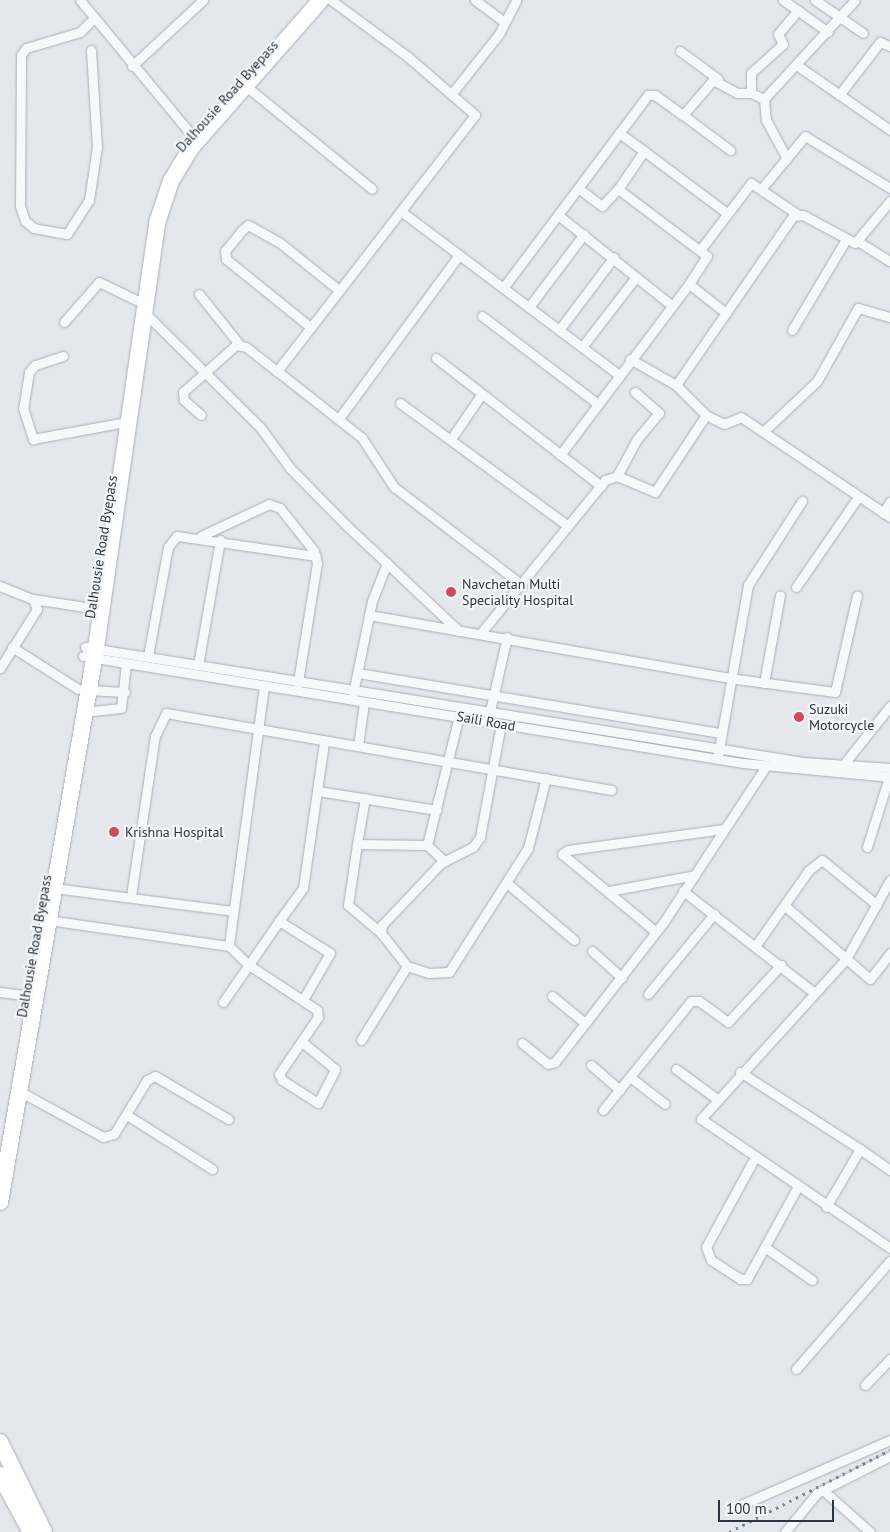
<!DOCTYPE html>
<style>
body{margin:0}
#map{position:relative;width:890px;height:1532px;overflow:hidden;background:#e4e7ec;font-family:"PT Sans",sans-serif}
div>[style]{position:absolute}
.roads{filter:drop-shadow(0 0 1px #a9aeb7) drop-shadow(0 0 1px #a9aeb7)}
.street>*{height:9px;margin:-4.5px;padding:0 4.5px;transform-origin:4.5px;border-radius:4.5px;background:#f7f8fa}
.highway>*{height:16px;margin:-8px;padding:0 8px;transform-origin:8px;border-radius:8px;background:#fff}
.rail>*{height:2.5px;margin-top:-1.25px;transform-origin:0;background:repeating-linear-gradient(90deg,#7d8696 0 2.5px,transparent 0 7.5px)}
.dots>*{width:14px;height:14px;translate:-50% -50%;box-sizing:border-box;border:2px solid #f4f6f9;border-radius:50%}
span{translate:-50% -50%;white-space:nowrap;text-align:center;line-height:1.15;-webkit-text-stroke:4.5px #f4f6f9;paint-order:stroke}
.street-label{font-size:14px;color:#2b3445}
.poi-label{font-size:14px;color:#2b3445}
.left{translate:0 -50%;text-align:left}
.scale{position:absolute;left:718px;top:1500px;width:116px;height:22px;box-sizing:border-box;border:2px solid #2b3445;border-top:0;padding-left:6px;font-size:15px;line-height:18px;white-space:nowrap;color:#2b3445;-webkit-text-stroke:4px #f4f6f9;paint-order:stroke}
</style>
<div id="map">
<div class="roads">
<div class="street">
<i style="left:80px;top:0;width:174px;rotate:50.4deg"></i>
<i style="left:331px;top:0;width:94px;rotate:36.4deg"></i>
<i style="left:407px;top:56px;width:90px;rotate:40.9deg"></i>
<i style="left:475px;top:115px;width:324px;rotate:127.7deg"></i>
<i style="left:277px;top:371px;width:108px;rotate:38.2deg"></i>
<i style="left:362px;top:438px;width:59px;rotate:56.9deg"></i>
<i style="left:394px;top:487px;width:161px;rotate:37.4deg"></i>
<i style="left:475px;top:0;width:34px;rotate:37deg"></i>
<i style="left:783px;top:0;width:55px;rotate:35.4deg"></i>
<i style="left:815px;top:0;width:58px;rotate:34.5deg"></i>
<i style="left:91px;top:50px;width:97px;rotate:86.5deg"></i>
<i style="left:97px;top:147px;width:54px;rotate:98.6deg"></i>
<i style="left:89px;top:200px;width:40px;rotate:122.9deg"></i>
<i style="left:67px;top:234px;width:34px;rotate:-170deg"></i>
<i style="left:34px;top:228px;width:11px;rotate:-142deg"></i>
<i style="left:25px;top:221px;width:16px;rotate:-108deg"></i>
<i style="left:20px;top:206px;width:151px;rotate:-89.6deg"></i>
<i style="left:21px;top:55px;width:9px;rotate:-54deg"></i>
<i style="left:26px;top:48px;width:56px;rotate:-16.5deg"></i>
<i style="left:80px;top:32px;width:20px;rotate:-45deg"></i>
<i style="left:680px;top:51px;width:47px;rotate:36.4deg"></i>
<i style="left:132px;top:66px;width:97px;rotate:-42.9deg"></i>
<i style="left:798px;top:66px;width:112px;rotate:34.8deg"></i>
<i style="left:247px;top:87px;width:161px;rotate:39.2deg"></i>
<i style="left:453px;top:92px;width:74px;rotate:-51.6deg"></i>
<i style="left:499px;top:34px;width:38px;rotate:-63deg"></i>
<i style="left:751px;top:93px;width:20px;rotate:-90deg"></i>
<i style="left:751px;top:73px;width:43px;rotate:-42.2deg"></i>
<i style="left:783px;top:44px;width:11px;rotate:-117deg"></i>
<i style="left:778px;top:34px;width:31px;rotate:-50deg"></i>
<i style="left:839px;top:95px;width:67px;rotate:-52.3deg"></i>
<i style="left:880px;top:42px;width:11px;rotate:22deg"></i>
<i style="left:764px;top:99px;width:134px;rotate:-47.4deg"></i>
<i style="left:683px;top:115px;width:59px;rotate:36.7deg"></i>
<i style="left:644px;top:151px;width:104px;rotate:36.8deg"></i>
<i style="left:578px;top:188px;width:30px;rotate:37deg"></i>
<i style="left:602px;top:206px;width:23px;rotate:-47deg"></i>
<i style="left:618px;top:189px;width:46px;rotate:-55.6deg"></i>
<i style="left:644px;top:151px;width:31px;rotate:-144deg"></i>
<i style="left:762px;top:188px;width:67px;rotate:-50.4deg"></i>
<i style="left:805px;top:136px;width:100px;rotate:31.5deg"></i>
<i style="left:618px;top:189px;width:111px;rotate:37deg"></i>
<i style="left:707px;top:256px;width:33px;rotate:123deg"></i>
<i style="left:689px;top:284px;width:47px;rotate:38.1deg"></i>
<i style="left:402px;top:212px;width:270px;rotate:36.9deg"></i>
<i style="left:558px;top:215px;width:143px;rotate:38.5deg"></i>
<i style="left:859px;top:242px;width:36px;rotate:32deg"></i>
<i style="left:700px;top:250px;width:84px;rotate:-52.7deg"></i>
<i style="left:751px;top:183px;width:55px;rotate:34deg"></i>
<i style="left:503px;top:288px;width:241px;rotate:-53.1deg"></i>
<i style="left:648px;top:95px;width:7px"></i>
<i style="left:655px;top:95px;width:34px;rotate:36deg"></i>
<i style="left:683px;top:115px;width:46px;rotate:-49.4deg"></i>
<i style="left:713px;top:80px;width:27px;rotate:28deg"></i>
<i style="left:737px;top:93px;width:14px"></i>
<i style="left:751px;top:93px;width:14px;rotate:25deg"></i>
<i style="left:764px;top:99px;width:21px;rotate:85deg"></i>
<i style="left:766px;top:120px;width:44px;rotate:61.7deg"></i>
<i style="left:199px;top:294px;width:64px;rotate:51.3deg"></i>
<i style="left:529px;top:307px;width:91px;rotate:-53deg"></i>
<i style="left:144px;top:312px;width:163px;rotate:44.8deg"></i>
<i style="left:260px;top:427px;width:51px;rotate:53.8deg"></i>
<i style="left:290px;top:468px;width:80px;rotate:45.5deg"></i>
<i style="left:346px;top:525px;width:155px;rotate:43.2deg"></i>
<i style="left:482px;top:316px;width:146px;rotate:37.2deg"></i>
<i style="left:64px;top:322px;width:53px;rotate:-48.8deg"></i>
<i style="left:99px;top:282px;width:41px;rotate:25.9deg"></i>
<i style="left:309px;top:326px;width:107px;rotate:-141.1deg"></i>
<i style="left:226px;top:259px;width:8px;rotate:-97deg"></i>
<i style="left:225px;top:251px;width:26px;rotate:-51deg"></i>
<i style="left:241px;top:231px;width:9px;rotate:-41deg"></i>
<i style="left:248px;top:225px;width:35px;rotate:29deg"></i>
<i style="left:279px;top:242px;width:77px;rotate:38.7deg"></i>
<i style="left:559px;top:330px;width:91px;rotate:-53deg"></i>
<i style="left:792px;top:330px;width:104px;rotate:-59.2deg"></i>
<i style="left:582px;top:347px;width:88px;rotate:-52.4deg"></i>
<i style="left:63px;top:356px;width:29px;rotate:162deg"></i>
<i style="left:35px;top:365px;width:9px;rotate:131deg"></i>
<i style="left:29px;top:372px;width:36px;rotate:99deg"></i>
<i style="left:23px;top:408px;width:33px;rotate:72deg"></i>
<i style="left:33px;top:439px;width:88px;rotate:-10.4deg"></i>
<i style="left:436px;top:358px;width:209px;rotate:37.8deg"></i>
<i style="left:630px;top:359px;width:53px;rotate:29.5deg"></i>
<i style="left:676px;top:385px;width:42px;rotate:45deg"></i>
<i style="left:706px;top:415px;width:20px;rotate:27deg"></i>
<i style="left:724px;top:424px;width:18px;rotate:-22deg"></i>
<i style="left:741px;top:417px;width:179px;rotate:33.9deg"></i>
<i style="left:676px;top:385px;width:206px;rotate:-55.3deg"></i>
<i style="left:793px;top:216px;width:10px;rotate:-6deg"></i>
<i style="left:803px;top:215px;width:59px;rotate:28.3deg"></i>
<i style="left:855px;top:243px;width:55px;rotate:-50.2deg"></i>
<i style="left:400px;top:403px;width:208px;rotate:36.2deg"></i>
<i style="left:201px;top:415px;width:23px;rotate:-139deg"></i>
<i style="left:184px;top:400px;width:8px;rotate:-97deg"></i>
<i style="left:183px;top:392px;width:71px;rotate:-41.6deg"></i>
<i style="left:236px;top:345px;width:10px;rotate:11deg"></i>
<i style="left:246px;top:347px;width:39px;rotate:38deg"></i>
<i style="left:340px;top:417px;width:201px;rotate:-53.7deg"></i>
<i style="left:764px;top:431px;width:73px;rotate:-43.3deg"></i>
<i style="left:817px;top:381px;width:84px;rotate:-60.7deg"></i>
<i style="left:858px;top:308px;width:33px;rotate:16deg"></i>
<i style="left:451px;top:439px;width:53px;rotate:-55.7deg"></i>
<i style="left:560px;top:455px;width:214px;rotate:-53deg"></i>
<i style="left:617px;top:476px;width:42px;rotate:-61.6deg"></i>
<i style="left:637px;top:439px;width:34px;rotate:-50deg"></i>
<i style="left:659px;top:413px;width:32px;rotate:-139deg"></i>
<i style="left:883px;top:513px;width:13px;rotate:-58deg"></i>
<i style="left:201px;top:536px;width:75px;rotate:-25.2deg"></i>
<i style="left:269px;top:504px;width:12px;rotate:20deg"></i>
<i style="left:280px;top:508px;width:55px;rotate:51.7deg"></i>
<i style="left:314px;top:551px;width:12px;rotate:76deg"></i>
<i style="left:317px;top:563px;width:121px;rotate:99.1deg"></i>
<i style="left:0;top:586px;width:35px;rotate:22deg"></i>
<i style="left:33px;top:599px;width:11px;rotate:68deg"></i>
<i style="left:37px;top:609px;width:70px;rotate:122.1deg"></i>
<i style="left:796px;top:587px;width:109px;rotate:-55.4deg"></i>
<i style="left:33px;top:599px;width:59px;rotate:8.8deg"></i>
<i style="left:369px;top:615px;width:365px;rotate:9.9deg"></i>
<i style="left:729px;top:678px;width:107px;rotate:7.5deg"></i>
<i style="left:835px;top:692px;width:99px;rotate:-77.2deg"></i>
<i style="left:480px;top:634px;width:198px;rotate:-50.9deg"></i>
<i style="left:605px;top:480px;width:13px;rotate:-18deg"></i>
<i style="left:617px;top:476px;width:41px;rotate:22.8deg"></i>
<i style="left:655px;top:492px;width:92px;rotate:-56.5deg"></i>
<i style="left:12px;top:647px;width:78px;rotate:32.5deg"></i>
<i style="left:85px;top:647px;width:727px;rotate:9.1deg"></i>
<i style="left:803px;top:762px;width:87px;rotate:3.9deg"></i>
<i style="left:83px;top:656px;width:669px;rotate:9.21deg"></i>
<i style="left:743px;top:763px;width:148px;rotate:5.4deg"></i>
<i style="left:148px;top:656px;width:111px;rotate:-79.6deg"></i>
<i style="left:168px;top:547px;width:14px;rotate:-51deg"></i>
<i style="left:177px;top:536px;width:140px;rotate:8.2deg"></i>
<i style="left:198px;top:665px;width:127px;rotate:-80deg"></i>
<i style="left:358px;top:673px;width:368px;rotate:9.4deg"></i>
<i style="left:764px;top:683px;width:89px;rotate:-79.7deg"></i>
<i style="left:264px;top:686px;width:262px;rotate:97.7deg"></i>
<i style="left:229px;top:946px;width:28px;rotate:44deg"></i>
<i style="left:249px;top:965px;width:82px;rotate:33.5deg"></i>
<i style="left:317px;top:1010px;width:7px;rotate:82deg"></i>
<i style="left:318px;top:1017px;width:69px;rotate:124.4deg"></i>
<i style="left:279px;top:1074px;width:7px;rotate:63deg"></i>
<i style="left:282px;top:1080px;width:43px;rotate:32.6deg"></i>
<i style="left:318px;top:1103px;width:38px;rotate:-63deg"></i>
<i style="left:335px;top:1069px;width:43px;rotate:-140.7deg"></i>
<i style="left:87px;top:690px;width:38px;rotate:3deg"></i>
<i style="left:353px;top:693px;width:94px;rotate:-78.3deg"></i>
<i style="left:372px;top:601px;width:41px;rotate:-68.5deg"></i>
<i style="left:83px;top:712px;width:38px;rotate:-6deg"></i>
<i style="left:121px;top:708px;width:44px;rotate:-83.5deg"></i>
<i style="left:489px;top:715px;width:80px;rotate:-77deg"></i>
<i style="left:358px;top:746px;width:44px;rotate:-82.2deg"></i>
<i style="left:718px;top:755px;width:173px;rotate:-80deg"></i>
<i style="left:748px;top:585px;width:100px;rotate:-57.3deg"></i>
<i style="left:839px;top:770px;width:82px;rotate:-51.4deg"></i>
<i style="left:318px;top:791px;width:120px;rotate:9.1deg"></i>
<i style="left:365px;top:798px;width:47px;rotate:99.9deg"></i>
<i style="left:357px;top:844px;width:70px;rotate:0.8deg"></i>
<i style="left:427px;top:845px;width:133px;rotate:-76.1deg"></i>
<i style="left:357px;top:844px;width:62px;rotate:98.4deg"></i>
<i style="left:348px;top:905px;width:43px;rotate:40.3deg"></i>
<i style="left:427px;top:845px;width:23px;rotate:43deg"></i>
<i style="left:867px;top:847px;width:73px;rotate:-72.6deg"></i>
<i style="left:890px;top:880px;width:90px;rotate:119.1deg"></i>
<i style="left:846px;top:959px;width:216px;rotate:132.2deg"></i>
<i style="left:701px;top:1119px;width:229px;rotate:34.3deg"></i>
<i style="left:507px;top:883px;width:88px;rotate:40.4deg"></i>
<i style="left:54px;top:888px;width:180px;rotate:7.3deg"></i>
<i style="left:609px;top:891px;width:87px;rotate:-10.5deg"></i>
<i style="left:683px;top:891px;width:165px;rotate:37.8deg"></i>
<i style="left:131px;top:896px;width:162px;rotate:-81.5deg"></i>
<i style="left:155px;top:736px;width:25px;rotate:-64deg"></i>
<i style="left:166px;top:713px;width:452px;rotate:9.8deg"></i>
<i style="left:785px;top:906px;width:112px;rotate:40.7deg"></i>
<i style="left:870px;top:979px;width:33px;rotate:-52deg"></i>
<i style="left:48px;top:920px;width:183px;rotate:8.2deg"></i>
<i style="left:279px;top:921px;width:41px;rotate:-54deg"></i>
<i style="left:303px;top:888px;width:148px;rotate:-81.8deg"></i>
<i style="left:656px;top:932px;width:122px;rotate:-140.3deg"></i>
<i style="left:562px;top:854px;width:7px;rotate:-34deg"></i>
<i style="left:568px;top:850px;width:157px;rotate:-7.7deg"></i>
<i style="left:756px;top:945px;width:92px;rotate:-54.8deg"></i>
<i style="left:809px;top:870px;width:16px;rotate:-38deg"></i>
<i style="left:822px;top:860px;width:71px;rotate:39.3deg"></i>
<i style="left:592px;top:951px;width:40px;rotate:42deg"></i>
<i style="left:407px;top:966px;width:23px;rotate:18deg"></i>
<i style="left:429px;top:973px;width:20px;rotate:-3deg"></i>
<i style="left:449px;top:972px;width:147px;rotate:-57.5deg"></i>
<i style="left:528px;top:848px;width:72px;rotate:-75.6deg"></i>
<i style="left:0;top:992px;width:26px;rotate:7deg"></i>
<i style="left:648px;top:994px;width:104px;rotate:-50.5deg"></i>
<i style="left:552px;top:996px;width:43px;rotate:39.3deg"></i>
<i style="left:223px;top:1002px;width:98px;rotate:-55.3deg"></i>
<i style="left:279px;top:921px;width:60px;rotate:32.1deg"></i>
<i style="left:330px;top:953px;width:52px;rotate:120deg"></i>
<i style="left:361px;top:1040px;width:87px;rotate:-58.1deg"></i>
<i style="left:407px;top:966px;width:42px;rotate:-128.2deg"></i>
<i style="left:381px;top:933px;width:8px;rotate:-83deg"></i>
<i style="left:382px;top:925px;width:86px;rotate:-46.4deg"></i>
<i style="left:441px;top:863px;width:36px;rotate:-27deg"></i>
<i style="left:473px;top:847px;width:12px;rotate:-55deg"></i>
<i style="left:480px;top:837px;width:115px;rotate:-79.5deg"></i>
<i style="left:522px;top:1043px;width:33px;rotate:39deg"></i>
<i style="left:548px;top:1064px;width:7px;rotate:-16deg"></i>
<i style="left:555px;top:1062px;width:176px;rotate:-52.2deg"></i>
<i style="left:663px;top:923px;width:188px;rotate:-56.7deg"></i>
<i style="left:591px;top:1065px;width:38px;rotate:41deg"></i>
<i style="left:676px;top:1069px;width:51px;rotate:36.2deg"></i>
<i style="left:740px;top:1072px;width:143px;rotate:32.7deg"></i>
<i style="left:860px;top:1149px;width:67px;rotate:120.4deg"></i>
<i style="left:630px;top:1077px;width:44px;rotate:37.6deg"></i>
<i style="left:19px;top:1091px;width:96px;rotate:28.7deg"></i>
<i style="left:103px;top:1137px;width:11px;rotate:-15deg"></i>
<i style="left:114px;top:1134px;width:63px;rotate:-58.6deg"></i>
<i style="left:147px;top:1080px;width:9px;rotate:-27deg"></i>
<i style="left:155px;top:1076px;width:85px;rotate:30.5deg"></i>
<i style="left:603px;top:1110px;width:140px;rotate:-51.1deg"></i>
<i style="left:691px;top:1001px;width:8px"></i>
<i style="left:699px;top:1001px;width:36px;rotate:36deg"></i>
<i style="left:728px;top:1022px;width:78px;rotate:-47.1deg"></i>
<i style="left:127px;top:1115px;width:101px;rotate:32.4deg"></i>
<i style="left:860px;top:1149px;width:37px;rotate:35deg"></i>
<i style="left:754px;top:1159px;width:100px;rotate:118.6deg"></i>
<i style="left:706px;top:1247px;width:14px;rotate:69deg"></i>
<i style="left:711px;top:1260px;width:35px;rotate:33deg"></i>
<i style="left:740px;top:1279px;width:7px"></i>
<i style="left:747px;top:1279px;width:104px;rotate:-61.2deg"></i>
<i style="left:766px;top:1248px;width:56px;rotate:34.8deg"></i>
<i style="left:796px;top:1369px;width:143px;rotate:-49deg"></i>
<i style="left:865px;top:1385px;width:36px;rotate:-46deg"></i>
<i style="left:823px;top:1490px;width:63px;rotate:41.8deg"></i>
<i style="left:743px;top:1504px;width:160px;rotate:-23.5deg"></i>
<i style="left:785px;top:1532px;width:50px;rotate:-50.6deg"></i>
<i style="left:817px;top:1493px;width:82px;rotate:-26.9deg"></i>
</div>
<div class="highway">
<i style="left:0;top:1202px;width:562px;rotate:-80.17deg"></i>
<i style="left:96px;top:648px;width:432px;rotate:-81.8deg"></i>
<i style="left:158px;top:220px;width:41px;rotate:-71.6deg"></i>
<i style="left:171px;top:181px;width:37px;rotate:-59deg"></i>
<i style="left:190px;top:149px;width:198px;rotate:-48.7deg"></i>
<i style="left:0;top:1442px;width:100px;rotate:63.9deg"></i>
<i style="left:0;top:1475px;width:65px;rotate:61.5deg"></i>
</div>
</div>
<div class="rail">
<i style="left:729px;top:1532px;width:181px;rotate:-27deg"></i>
</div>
<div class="dots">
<i style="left:451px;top:592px;background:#d1495b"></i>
<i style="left:799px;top:717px;background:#d1495b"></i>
<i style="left:114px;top:832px;background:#d1495b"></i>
</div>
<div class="street-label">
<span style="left:227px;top:96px;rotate:-48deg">Dalhousie Road Byepass</span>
<span style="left:101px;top:547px;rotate:-81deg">Dalhousie Road Byepass</span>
<span style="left:486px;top:721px;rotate:10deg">Saili Road</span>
<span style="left:34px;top:946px;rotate:-80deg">Dalhousie Road Byepass</span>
</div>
<div class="poi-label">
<span class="left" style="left:462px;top:592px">Navchetan Multi<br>Speciality Hospital</span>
<span class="left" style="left:809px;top:717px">Suzuki<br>Motorcycle</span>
<span class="left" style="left:125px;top:832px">Krishna Hospital</span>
</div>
<div class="scale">100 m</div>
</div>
